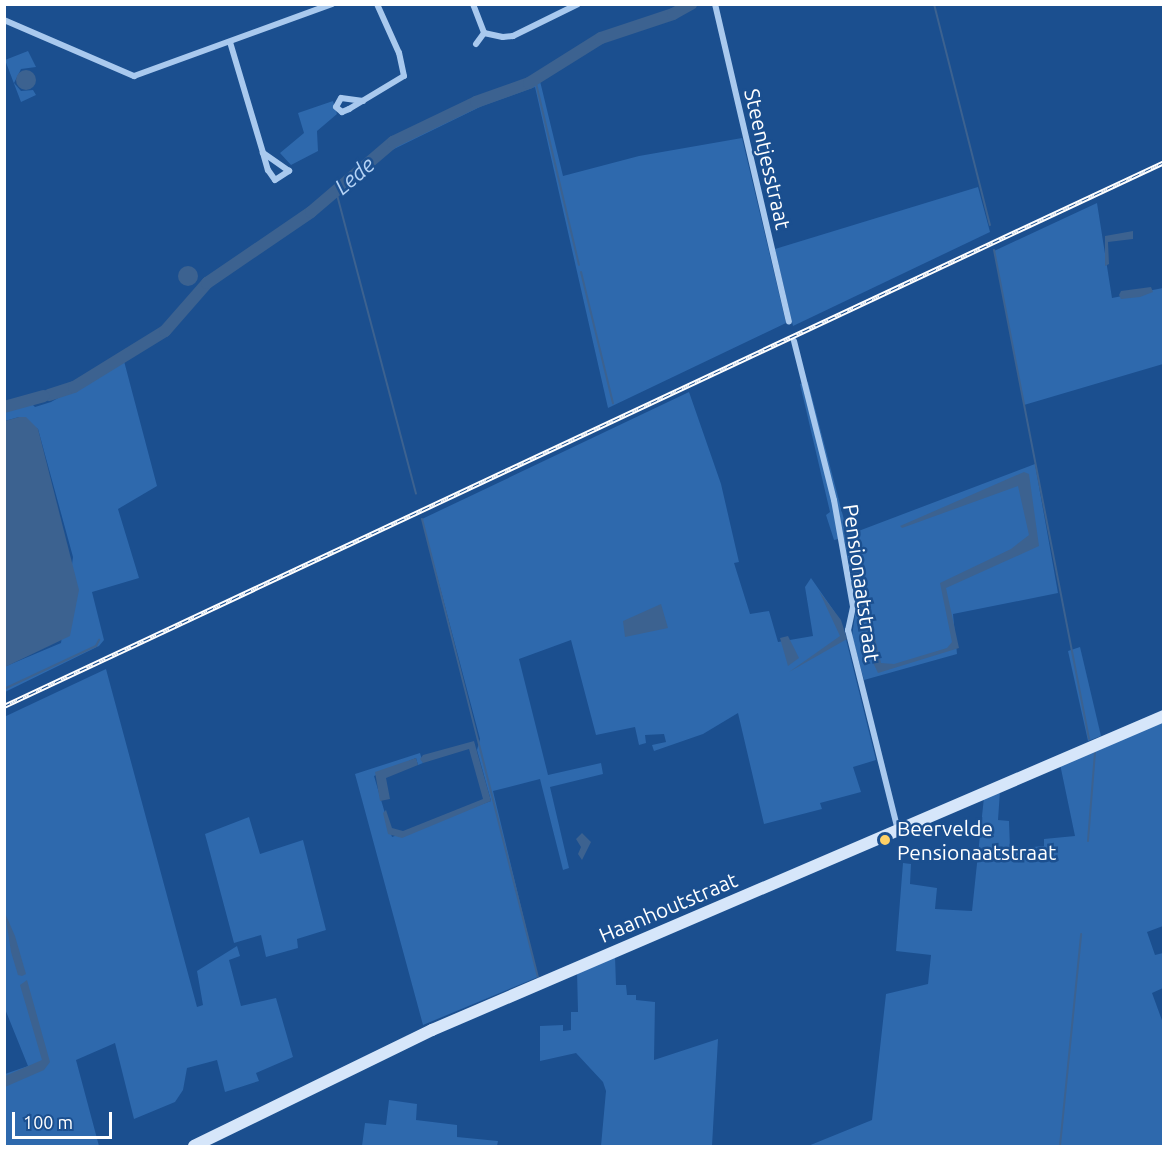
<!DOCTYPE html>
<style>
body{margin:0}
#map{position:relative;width:1168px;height:1151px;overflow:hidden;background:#1b4f8f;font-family:Ubuntu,sans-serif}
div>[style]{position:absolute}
.green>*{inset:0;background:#2e69ad}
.water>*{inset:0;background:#3c6290}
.round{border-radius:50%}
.stream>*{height:2px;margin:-1px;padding:0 1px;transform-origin:1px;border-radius:1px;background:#3c6290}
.river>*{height:12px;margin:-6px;padding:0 6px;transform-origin:6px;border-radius:6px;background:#3c6290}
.street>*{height:6px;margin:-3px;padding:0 3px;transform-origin:3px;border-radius:3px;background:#a9c9ee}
.secondary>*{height:12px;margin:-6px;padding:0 6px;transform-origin:6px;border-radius:6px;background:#d6e6fa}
.rail>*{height:4.5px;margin-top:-2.25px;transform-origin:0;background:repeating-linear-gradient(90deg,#1b4f8f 0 7px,#fff 0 14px);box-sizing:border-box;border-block:2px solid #fff}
.dots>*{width:16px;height:16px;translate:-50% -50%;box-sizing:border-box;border:3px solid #1b4f8f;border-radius:50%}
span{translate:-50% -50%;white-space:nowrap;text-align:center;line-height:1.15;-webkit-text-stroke:5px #1b4f8f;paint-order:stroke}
.street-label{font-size:21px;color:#fff}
.poi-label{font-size:21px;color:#fff}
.left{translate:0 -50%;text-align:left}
.water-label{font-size:22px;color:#b5d3f5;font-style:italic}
.frame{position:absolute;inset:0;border:6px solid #fff;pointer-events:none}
.scale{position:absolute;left:12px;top:1112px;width:100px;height:27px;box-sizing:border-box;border:3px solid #fff;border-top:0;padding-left:8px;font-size:18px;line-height:21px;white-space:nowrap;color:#fff;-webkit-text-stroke:4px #1b4f8f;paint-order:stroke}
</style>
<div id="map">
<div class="green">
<i style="clip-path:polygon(659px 22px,599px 44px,540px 81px,563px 176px,639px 156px,742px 138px,786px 323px,608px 408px,535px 87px,482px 106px,392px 150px,391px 146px,439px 121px,533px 82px,602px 40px)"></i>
<i style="clip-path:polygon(28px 51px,36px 67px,21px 69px,14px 83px,21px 91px,33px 90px,36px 95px,21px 102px,5px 60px)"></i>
<i style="clip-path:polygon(333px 101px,337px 114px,317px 131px,318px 151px,291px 165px,280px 153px,304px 133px,298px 113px)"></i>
<i style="clip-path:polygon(978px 187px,990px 232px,793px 326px,775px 249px)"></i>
<i style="clip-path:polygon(1097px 203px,1112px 298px,1163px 288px,1163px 364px,1024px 405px,994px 251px)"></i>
<i style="clip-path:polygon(124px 361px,157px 486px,118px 509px,139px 578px,92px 592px,104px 640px,99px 646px,5px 692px,4px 667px,61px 643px,73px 557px,38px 429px,19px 417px,5px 421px,5px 403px,26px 398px,35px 407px,51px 402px)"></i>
<i style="clip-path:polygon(808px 382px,848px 535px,1035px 464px,1058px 593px,953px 614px,957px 654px,864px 680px,852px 636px,856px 608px,845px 542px,843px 538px,834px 540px,826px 515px,830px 512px,800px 384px)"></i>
<i style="clip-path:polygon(689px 392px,721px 484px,739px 562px,734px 563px,750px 614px,769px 611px,778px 642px,813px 636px,805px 587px,811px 578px,834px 611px,846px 639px,876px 760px,853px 767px,861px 792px,820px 803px,822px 809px,764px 824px,738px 713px,703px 734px,654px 751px,652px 745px,666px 742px,664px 734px,645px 735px,646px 743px,639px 745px,635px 727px,596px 735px,571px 640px,519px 659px,548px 775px,601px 763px,603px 774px,550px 787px,569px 868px,563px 870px,540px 779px,493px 791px,538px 977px,423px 1025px,355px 774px,420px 753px,423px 763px,418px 765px,416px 758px,374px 776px,392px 837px,491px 801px,477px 750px,480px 739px,422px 519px)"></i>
<i style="clip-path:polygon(1080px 647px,1101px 736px,1088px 741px,1068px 651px)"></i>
<i style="clip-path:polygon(106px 669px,197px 1007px,203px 1005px,197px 971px,237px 946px,240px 956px,229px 960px,241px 1006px,276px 998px,293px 1057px,256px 1073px,259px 1081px,225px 1092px,217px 1060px,187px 1068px,183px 1090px,175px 1102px,134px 1119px,115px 1043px,76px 1060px,99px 1146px,5px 1146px,5px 1074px,28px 1066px,5px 1009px,4px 717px)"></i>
<i style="clip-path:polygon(1163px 722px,1163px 926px,1147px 932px,1155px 955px,1163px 953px,1163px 988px,1152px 993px,1163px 1023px,1163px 1146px,808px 1146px,872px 1120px,886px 994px,928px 984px,931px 955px,896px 951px,903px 863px,911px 864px,910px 884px,937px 888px,935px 909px,972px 911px,984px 797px,1000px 791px,998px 820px,1009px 821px,1010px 849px,1044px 846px,1044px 839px,1075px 836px,1060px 764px)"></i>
<i style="clip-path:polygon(249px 817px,260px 854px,303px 840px,326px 930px,297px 939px,298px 948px,266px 957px,261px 935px,234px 943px,205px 834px)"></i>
<i style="clip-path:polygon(615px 956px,616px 985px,626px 985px,627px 995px,636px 995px,636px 1000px,655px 1002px,654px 1060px,718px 1039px,712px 1146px,601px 1146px,606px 1091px,603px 1082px,576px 1053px,540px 1061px,540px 1026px,563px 1025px,563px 1031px,571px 1030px,571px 1012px,578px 1012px,577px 971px)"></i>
<i style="clip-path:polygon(389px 1100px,417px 1104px,416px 1120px,457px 1125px,457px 1137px,498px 1141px,497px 1146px,362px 1146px,365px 1123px,386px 1125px)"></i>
</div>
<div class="water">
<i class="round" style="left:16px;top:70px;width:20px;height:20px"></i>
<i style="clip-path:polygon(1133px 231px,1133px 239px,1108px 242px,1109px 264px,1105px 266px,1105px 236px)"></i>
<i class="round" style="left:178px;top:266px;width:20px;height:20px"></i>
<i style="clip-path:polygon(1151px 287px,1153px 292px,1140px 297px,1121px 299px,1119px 295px,1121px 291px)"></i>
<i style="clip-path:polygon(19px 417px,26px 417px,38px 429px,79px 590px,70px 636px,5px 667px,5px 421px)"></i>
<i style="clip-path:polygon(1024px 472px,1029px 474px,1039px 546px,946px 588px,959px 648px,878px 673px,869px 654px,866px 625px,872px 625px,881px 663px,894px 664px,947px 648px,952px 642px,940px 583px,1011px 549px,1029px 535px,1018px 486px,902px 528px,900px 526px)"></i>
<i style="clip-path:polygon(850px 554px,857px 559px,871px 611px,866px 616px,858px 608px)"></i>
<i style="clip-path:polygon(819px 591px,841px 620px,847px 639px,789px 672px,840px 636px)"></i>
<i style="clip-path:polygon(661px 604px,668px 628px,625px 637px,623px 621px)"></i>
<i style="clip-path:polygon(788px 636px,799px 658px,788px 666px,780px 638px)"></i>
<i style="clip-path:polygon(474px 741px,491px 801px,402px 838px,388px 834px,383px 813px,386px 810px,392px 828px,403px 831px,483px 799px,469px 749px,423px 763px,420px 759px,423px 755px)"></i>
<i style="clip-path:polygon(416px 758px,418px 765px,386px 778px,390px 799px,380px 801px,375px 772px)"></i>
<i style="clip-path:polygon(582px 833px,591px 842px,582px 860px,578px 854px,581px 847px,576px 839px)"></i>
<i style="clip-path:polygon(5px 913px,15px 936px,26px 974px,22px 976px,18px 975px,11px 952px)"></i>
<i style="clip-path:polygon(27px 980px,50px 1062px,44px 1070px,5px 1087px,5px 1076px,42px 1060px,20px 985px)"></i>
</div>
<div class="stream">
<i style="left:934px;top:4px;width:228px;rotate:75.8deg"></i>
<i style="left:535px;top:79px;width:191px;rotate:76.7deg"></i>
<i style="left:336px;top:191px;width:313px;rotate:75.2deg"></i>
<i style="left:994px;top:250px;width:498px;rotate:79deg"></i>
<i style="left:581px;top:272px;width:135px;rotate:76.3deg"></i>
<i style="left:422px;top:519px;width:472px;rotate:75.8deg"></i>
<i style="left:4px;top:689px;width:102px;rotate:-25.1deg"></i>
<i style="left:96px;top:646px;width:7px;rotate:-63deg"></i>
<i style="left:1088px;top:841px;width:88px;rotate:-85.5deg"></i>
<i style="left:1060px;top:1146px;width:213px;rotate:-84.3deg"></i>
</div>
<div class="river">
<i style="left:49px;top:395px;width:26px;rotate:-18deg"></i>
<i style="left:74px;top:387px;width:107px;rotate:-31.6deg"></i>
<i style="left:165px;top:331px;width:64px;rotate:-48.8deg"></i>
<i style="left:207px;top:283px;width:126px;rotate:-34.3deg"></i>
<i style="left:311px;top:212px;width:108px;rotate:-40.5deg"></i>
<i style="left:393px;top:142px;width:92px;rotate:-25.7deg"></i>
<i style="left:476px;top:102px;width:56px;rotate:-19.7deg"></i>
<i style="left:529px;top:83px;width:85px;rotate:-32deg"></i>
<i style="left:601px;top:38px;width:76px;rotate:-18.4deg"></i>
<i style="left:673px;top:14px;width:21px;rotate:-29deg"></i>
<i style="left:4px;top:407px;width:41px;rotate:-15.4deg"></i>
</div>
<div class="street">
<i style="left:473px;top:4px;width:31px;rotate:69deg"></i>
<i style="left:484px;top:33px;width:19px;rotate:12deg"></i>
<i style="left:503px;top:37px;width:10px;rotate:-6deg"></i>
<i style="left:513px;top:36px;width:72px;rotate:-26.2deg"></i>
<i style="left:715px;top:4px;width:326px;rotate:76.9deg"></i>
<i style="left:4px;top:20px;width:142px;rotate:23.3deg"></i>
<i style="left:134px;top:76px;width:211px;rotate:-20deg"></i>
<i style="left:230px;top:42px;width:116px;rotate:73.4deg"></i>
<i style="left:263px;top:153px;width:18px;rotate:74deg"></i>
<i style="left:268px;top:170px;width:12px;rotate:55deg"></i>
<i style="left:275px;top:180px;width:17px;rotate:-33deg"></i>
<i style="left:289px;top:171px;width:32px;rotate:-145deg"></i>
<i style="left:476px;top:44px;width:14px;rotate:-54deg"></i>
<i style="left:363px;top:101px;width:22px;rotate:-172deg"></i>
<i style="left:341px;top:98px;width:10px;rotate:119deg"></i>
<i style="left:336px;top:107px;width:8px;rotate:40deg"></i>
<i style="left:342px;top:112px;width:8px;rotate:-23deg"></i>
<i style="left:349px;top:109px;width:64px;rotate:-31deg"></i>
<i style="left:404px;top:76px;width:24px;rotate:-102deg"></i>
<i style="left:399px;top:53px;width:54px;rotate:-114.2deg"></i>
<i style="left:794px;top:341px;width:164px;rotate:75.9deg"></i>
<i style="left:834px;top:500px;width:109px;rotate:79.9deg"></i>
<i style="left:853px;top:607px;width:24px;rotate:102deg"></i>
<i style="left:848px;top:630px;width:206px;rotate:76deg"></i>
</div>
<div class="secondary">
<i style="left:194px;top:1146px;width:265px;rotate:-26deg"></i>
<i style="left:432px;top:1030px;width:797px;rotate:-23.22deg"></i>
</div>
<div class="rail">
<i style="left:4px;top:706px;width:1281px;rotate:-25.12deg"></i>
</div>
<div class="dots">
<i style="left:885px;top:840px;background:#ffd166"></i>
</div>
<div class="street-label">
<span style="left:768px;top:159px;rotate:77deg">Steentjesstraat</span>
<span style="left:862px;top:583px;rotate:82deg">Pensionaatstraat</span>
<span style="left:668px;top:907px;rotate:-23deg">Haanhoutstraat</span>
</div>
<div class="poi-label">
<span class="left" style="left:897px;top:840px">Beervelde<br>Pensionaatstraat</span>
</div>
<div class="water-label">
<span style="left:354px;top:175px;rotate:-40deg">Lede</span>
</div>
<div class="frame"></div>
<div class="scale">100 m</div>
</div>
